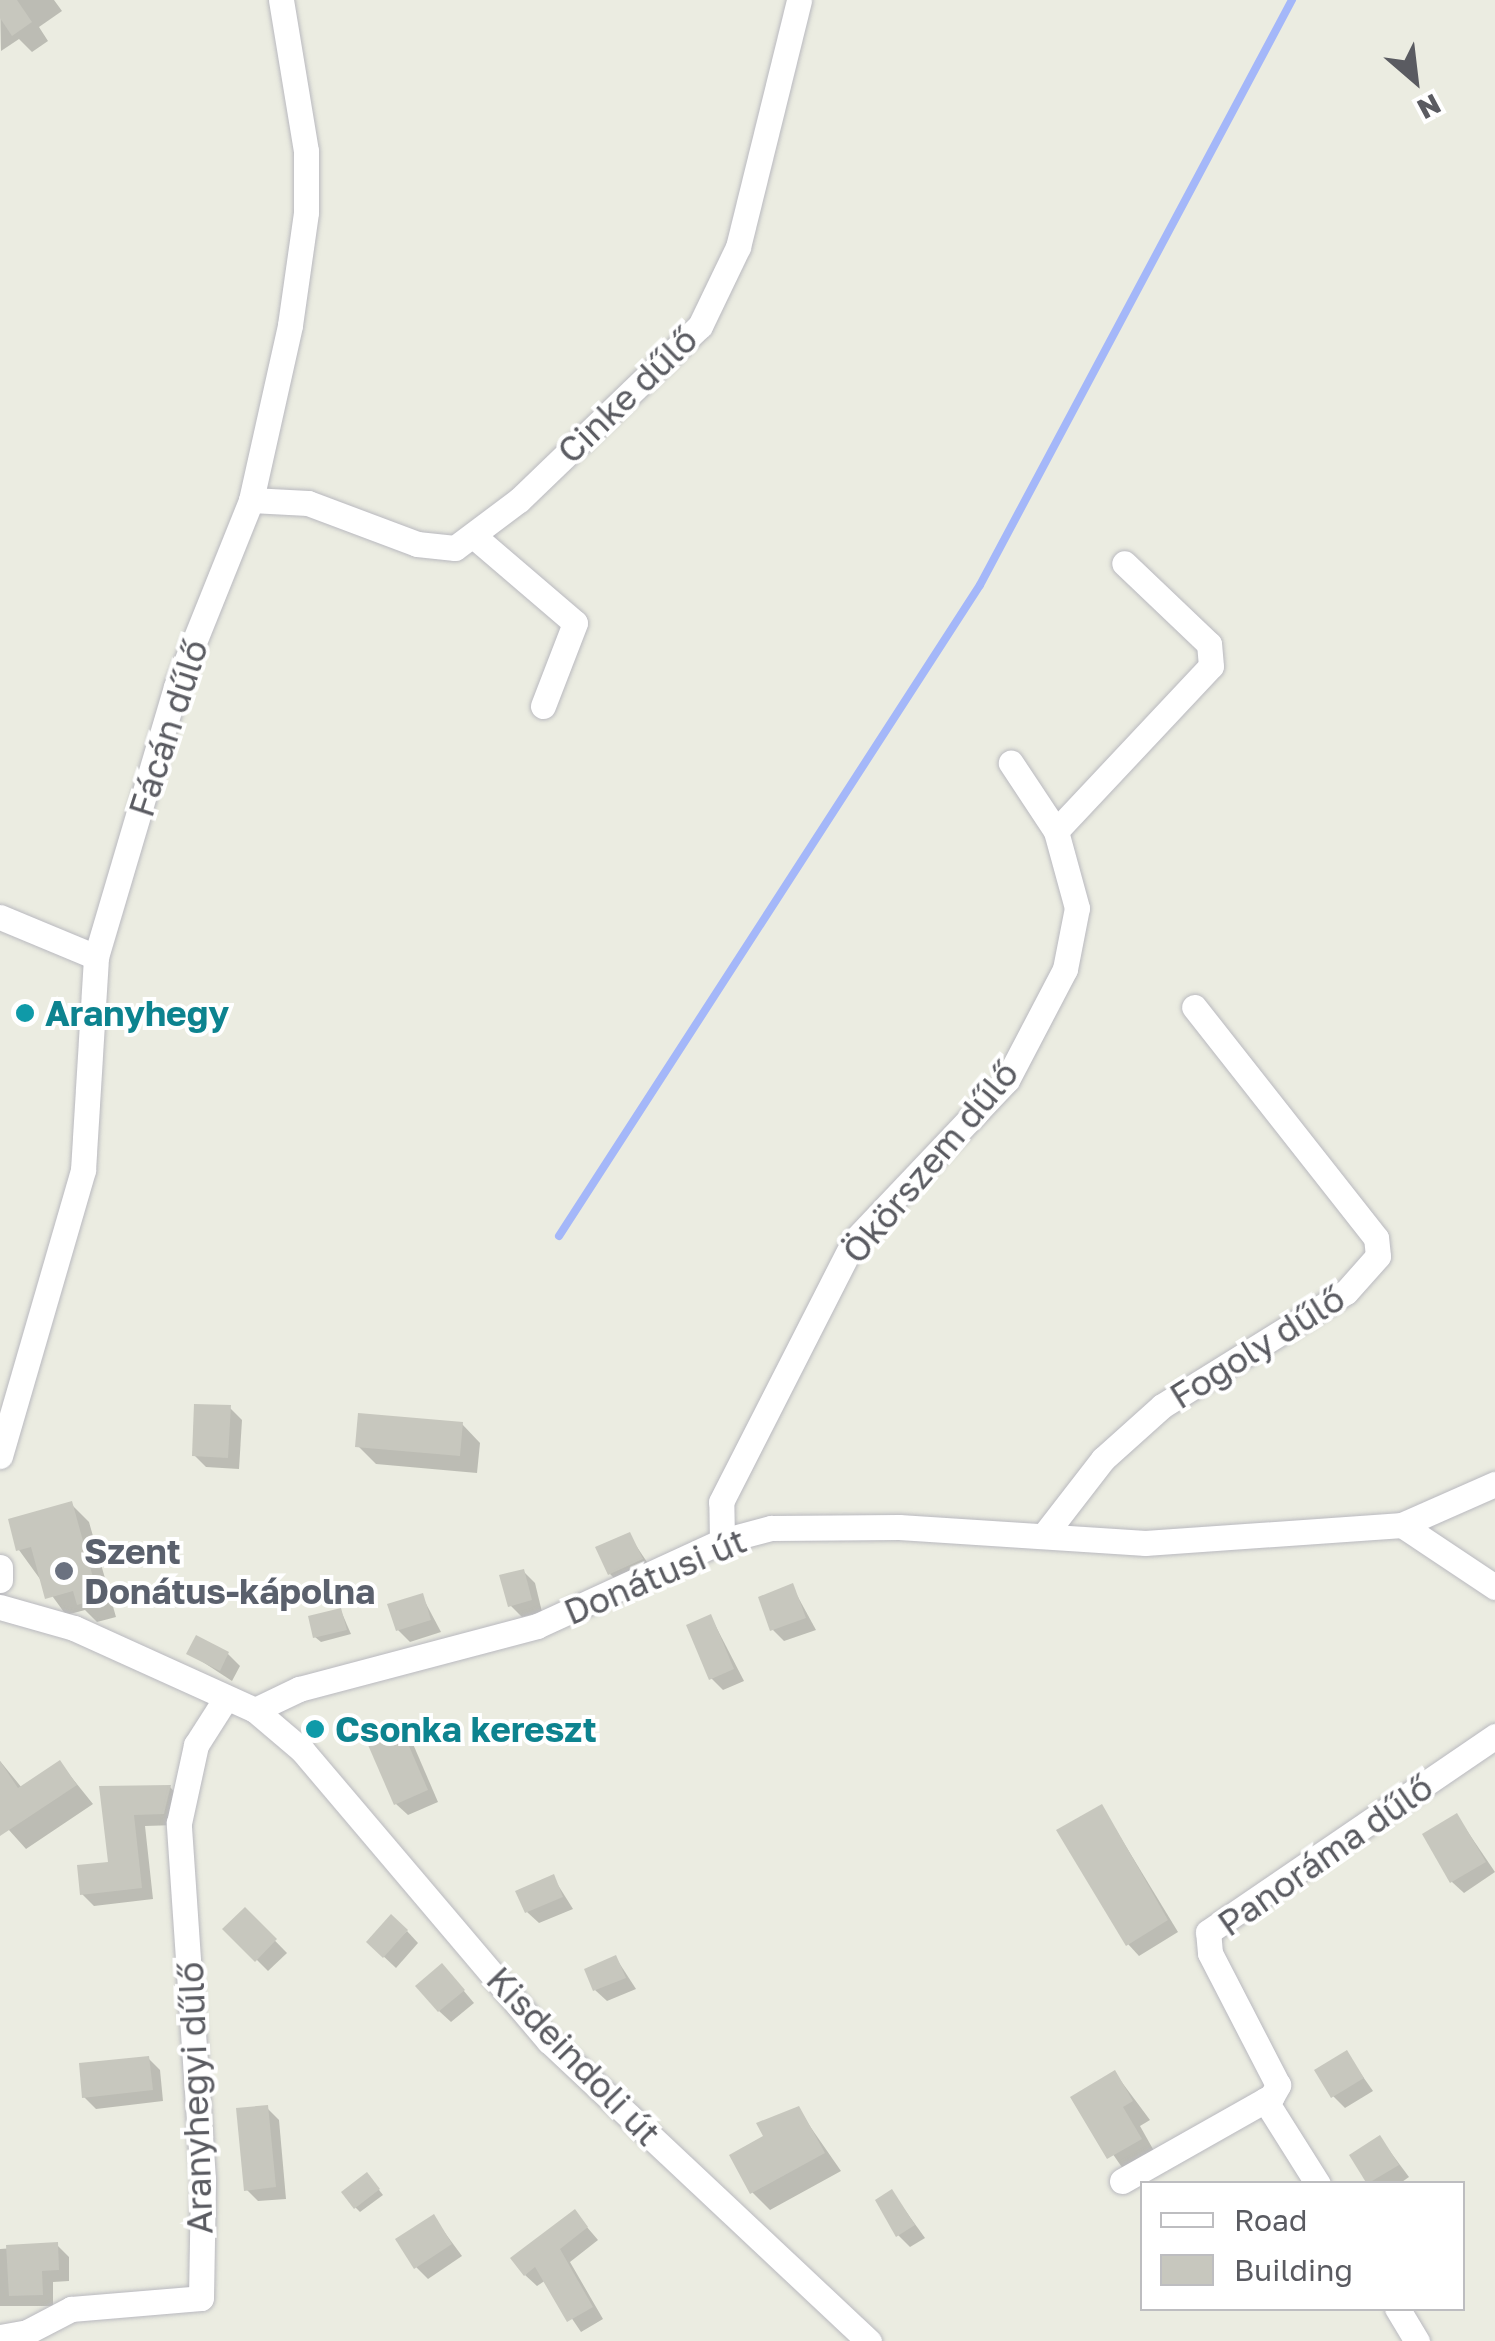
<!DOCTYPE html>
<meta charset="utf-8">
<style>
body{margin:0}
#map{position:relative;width:1495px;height:2341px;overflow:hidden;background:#ebece1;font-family:"Golos Text",sans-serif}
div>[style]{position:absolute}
.shadow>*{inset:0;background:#0003}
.stream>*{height:8px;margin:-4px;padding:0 4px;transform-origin:4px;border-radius:4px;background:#a4b7f9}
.building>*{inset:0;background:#c7c7be}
.roads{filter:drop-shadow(0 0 2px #b9b9bf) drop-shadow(0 0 2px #b9b9bf)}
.minor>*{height:25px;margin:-12.5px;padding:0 12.5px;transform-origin:12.5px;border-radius:12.5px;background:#fff}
.dots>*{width:28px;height:28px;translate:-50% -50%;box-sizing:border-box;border:5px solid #fff;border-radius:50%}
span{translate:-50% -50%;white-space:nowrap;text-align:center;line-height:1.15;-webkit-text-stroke:8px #fff;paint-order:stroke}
.street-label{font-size:35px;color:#5a5b61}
.culture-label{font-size:35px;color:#0d838f;font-weight:700}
.left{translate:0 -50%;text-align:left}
.worship-label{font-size:35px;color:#5b616d;font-weight:700}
.legend{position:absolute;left:1140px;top:2181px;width:325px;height:130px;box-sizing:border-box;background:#fff;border:2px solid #bdbdc0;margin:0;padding:12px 18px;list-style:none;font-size:30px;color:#5a5b61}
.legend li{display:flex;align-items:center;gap:20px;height:50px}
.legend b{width:50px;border:2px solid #bdbdc0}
.north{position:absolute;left:1365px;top:30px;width:100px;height:100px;-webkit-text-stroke:8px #fff;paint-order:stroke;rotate:152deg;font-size:28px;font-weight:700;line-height:40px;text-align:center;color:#5a5b61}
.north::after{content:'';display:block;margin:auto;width:35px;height:45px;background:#5a5b61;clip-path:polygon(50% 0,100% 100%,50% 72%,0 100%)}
</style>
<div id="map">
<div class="shadow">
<i style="clip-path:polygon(0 0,54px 0,62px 11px,39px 27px,48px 41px,32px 52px,19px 39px,1px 51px)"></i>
<i style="clip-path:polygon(230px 1408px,242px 1420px,239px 1469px,206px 1467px,194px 1455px)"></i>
<i style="clip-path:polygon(462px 1424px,480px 1443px,477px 1473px,376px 1464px,358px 1446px)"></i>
<i style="clip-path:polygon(71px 1504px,89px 1522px,116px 1617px,97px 1622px,85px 1610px,66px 1615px,19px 1550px)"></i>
<i style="clip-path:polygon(629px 1535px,653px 1571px,622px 1586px,610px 1574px)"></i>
<i style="clip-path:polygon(523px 1571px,535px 1583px,542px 1612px,522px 1617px,510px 1605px)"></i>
<i style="clip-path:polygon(792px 1586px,816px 1630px,784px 1641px,773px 1630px)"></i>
<i style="clip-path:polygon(422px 1596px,441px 1632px,410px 1642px,398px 1630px)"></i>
<i style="clip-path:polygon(341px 1611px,351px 1634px,321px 1642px,315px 1637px)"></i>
<i style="clip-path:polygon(711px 1617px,744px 1681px,723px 1690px,711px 1678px)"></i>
<i style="clip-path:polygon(189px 1653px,228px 1654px,240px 1666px,232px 1681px)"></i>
<i style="clip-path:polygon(399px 1726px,410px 1737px,438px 1802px,408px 1815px,396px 1804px)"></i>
<i style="clip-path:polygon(0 1761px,22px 1788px,60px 1763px,93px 1804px,26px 1849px,0 1820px)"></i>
<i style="clip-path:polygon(170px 1787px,181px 1799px,176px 1825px,145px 1826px,153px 1899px,94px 1906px,82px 1894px,111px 1864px,102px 1789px)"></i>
<i style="clip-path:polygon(1102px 1807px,1178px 1932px,1139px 1956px,1128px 1944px)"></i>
<i style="clip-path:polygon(1457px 1816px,1495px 1872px,1464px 1893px,1452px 1882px)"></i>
<i style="clip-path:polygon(553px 1877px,573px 1909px,539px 1923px,527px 1912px)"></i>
<i style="clip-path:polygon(245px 1910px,287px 1953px,268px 1971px,226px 1929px)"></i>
<i style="clip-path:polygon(407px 1931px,418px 1943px,396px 1968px,381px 1954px)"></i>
<i style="clip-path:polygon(616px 1958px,636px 1989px,607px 2001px,595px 1990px)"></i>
<i style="clip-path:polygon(453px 1978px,474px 2003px,451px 2022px,439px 2011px)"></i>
<i style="clip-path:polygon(1347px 2054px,1373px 2091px,1345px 2108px,1333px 2096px)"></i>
<i style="clip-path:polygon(148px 2058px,160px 2070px,163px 2101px,96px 2109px,84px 2097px)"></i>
<i style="clip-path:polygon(1115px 2073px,1150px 2120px,1140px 2126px,1158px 2158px,1128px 2176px,1074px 2098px)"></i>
<i style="clip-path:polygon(267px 2108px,279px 2120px,286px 2199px,258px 2201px,246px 2189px)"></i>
<i style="clip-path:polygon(798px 2109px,841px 2171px,770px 2210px,752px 2192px,766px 2136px,759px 2124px)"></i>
<i style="clip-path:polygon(1380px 2138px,1409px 2177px,1399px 2184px,1370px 2184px,1352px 2155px)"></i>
<i style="clip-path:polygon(372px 2181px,383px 2195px,360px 2212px,355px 2207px)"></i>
<i style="clip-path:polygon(892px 2192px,925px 2238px,910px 2247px,898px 2235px)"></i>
<i style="clip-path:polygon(575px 2213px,598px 2240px,570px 2262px,603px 2319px,581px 2332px,546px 2280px,537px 2286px,525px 2275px)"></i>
<i style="clip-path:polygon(434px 2218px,462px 2256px,428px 2279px,416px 2267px)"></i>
<i style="clip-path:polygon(57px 2245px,69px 2257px,69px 2281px,53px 2282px,53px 2306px,0 2306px,0 2249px)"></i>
</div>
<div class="stream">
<i style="left:559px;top:1236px;width:775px;rotate:-57.11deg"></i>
<i style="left:980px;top:585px;width:663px;rotate:-61.93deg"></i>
</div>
<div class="building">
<i style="clip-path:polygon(0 0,17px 0,32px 22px,12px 36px,0 18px)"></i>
<i style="clip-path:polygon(194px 1404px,231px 1405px,228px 1458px,192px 1456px)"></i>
<i style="clip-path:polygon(358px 1413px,463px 1422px,460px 1456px,355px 1447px)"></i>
<i style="clip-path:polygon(72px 1501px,99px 1599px,77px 1605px,73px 1591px,45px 1599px,31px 1547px,16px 1551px,8px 1519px)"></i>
<i style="clip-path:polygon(630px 1532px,643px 1559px,608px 1575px,595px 1547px)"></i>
<i style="clip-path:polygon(524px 1569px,532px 1600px,508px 1607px,499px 1575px)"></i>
<i style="clip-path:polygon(793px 1583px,806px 1618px,770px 1631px,758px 1597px)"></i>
<i style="clip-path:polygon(423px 1593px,431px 1620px,396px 1631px,387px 1604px)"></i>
<i style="clip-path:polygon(341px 1608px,347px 1630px,313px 1638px,308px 1616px)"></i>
<i style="clip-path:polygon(711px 1614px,734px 1669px,709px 1680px,686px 1625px)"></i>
<i style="clip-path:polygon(196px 1635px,229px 1652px,220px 1671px,186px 1654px)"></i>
<i style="clip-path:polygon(399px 1723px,428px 1790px,394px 1805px,365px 1738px)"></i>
<i style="clip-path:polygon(60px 1760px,77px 1785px,0 1836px,0 1761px,18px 1788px)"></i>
<i style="clip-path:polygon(171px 1785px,164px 1814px,134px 1815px,142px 1888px,80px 1895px,77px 1865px,108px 1862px,99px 1786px)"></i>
<i style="clip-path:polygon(1102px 1804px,1168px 1920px,1126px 1946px,1056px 1830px)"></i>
<i style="clip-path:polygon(1457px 1813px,1486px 1862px,1450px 1883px,1422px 1834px)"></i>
<i style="clip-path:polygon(554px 1874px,563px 1897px,525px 1913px,515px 1891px)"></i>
<i style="clip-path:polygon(245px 1907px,277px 1939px,255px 1962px,222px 1929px)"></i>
<i style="clip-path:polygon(391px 1914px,408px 1930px,383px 1958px,366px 1942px)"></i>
<i style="clip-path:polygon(616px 1955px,626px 1978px,593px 1991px,584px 1969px)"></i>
<i style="clip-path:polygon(442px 1963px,465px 1990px,438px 2012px,415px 1986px)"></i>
<i style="clip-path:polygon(1347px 2050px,1364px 2078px,1331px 2098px,1314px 2070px)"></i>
<i style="clip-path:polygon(149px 2056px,153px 2090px,82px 2098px,79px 2063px)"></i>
<i style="clip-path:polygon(1115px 2070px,1133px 2101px,1123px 2107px,1142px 2139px,1107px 2159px,1070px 2097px)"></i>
<i style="clip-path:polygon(268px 2105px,276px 2187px,244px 2191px,236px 2108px)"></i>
<i style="clip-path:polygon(799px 2106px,825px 2153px,750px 2194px,729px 2155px,763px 2136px,756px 2123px)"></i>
<i style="clip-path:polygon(1380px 2135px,1399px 2165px,1367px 2184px,1349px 2155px)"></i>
<i style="clip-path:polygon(367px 2172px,380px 2189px,354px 2209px,341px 2192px)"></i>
<i style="clip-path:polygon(892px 2189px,915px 2225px,896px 2237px,875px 2200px)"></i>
<i style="clip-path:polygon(575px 2209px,588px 2227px,560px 2249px,593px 2307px,567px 2322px,535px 2267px,524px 2276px,510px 2258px)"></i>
<i style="clip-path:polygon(434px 2214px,452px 2244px,414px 2269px,395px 2239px)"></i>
<i style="clip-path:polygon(58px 2242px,59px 2270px,42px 2271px,43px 2295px,9px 2296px,6px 2245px)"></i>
</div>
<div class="roads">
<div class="minor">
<i style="left:251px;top:500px;width:57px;rotate:3deg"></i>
<i style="left:308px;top:503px;width:116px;rotate:20.6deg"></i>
<i style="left:417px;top:544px;width:38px;rotate:6deg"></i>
<i style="left:455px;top:548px;width:80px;rotate:-36.9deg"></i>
<i style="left:519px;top:500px;width:251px;rotate:-43.9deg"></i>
<i style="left:700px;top:326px;width:88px;rotate:-64.3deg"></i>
<i style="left:738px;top:247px;width:254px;rotate:-76.1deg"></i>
<i style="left:476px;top:538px;width:130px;rotate:40.6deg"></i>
<i style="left:575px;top:623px;width:89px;rotate:111.1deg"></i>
<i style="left:1056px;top:831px;width:226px;rotate:-46.8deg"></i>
<i style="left:1211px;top:666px;width:22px;rotate:-95deg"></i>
<i style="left:1209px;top:644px;width:117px;rotate:-136.4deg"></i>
<i style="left:0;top:917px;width:104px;rotate:22.6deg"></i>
<i style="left:0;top:1456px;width:298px;rotate:-73.8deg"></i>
<i style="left:83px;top:1170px;width:213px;rotate:-86.5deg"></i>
<i style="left:96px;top:957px;width:282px;rotate:-73.5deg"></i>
<i style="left:176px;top:687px;width:201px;rotate:-68.1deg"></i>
<i style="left:251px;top:500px;width:179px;rotate:-77.4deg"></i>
<i style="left:290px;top:325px;width:114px;rotate:-81.9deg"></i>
<i style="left:306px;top:212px;width:61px;rotate:-90deg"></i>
<i style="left:306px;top:151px;width:153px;rotate:-99.4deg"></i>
<i style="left:1402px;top:1525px;width:112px;rotate:33.7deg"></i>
<i style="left:1045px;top:1534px;width:95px;rotate:-52.3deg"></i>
<i style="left:1103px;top:1459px;width:79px;rotate:-41.9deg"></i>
<i style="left:1162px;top:1406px;width:216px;rotate:-31.8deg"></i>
<i style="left:1346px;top:1292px;width:48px;rotate:-48.4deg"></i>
<i style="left:1378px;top:1256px;width:18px;rotate:-96deg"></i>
<i style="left:1376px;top:1238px;width:294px;rotate:-128.2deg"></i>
<i style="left:722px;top:1541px;width:39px;rotate:-91deg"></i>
<i style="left:721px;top:1502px;width:293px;rotate:-63deg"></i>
<i style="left:854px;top:1241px;width:222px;rotate:-46.5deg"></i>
<i style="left:1007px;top:1080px;width:125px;rotate:-62.4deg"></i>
<i style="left:1065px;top:969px;width:62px;rotate:-78.9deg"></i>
<i style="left:1077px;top:908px;width:80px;rotate:-105.3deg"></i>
<i style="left:1056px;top:831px;width:82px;rotate:-123.5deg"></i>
<i style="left:0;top:1567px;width:13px;rotate:90deg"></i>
<i style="left:0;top:1607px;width:77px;rotate:15.8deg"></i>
<i style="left:74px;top:1628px;width:199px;rotate:24.4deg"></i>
<i style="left:255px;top:1710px;width:49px;rotate:-25.5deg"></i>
<i style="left:299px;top:1689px;width:246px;rotate:-14.8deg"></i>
<i style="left:537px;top:1626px;width:204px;rotate:-24.7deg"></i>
<i style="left:722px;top:1541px;width:51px;rotate:-14.9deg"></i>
<i style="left:771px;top:1528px;width:128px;rotate:-0.4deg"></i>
<i style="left:899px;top:1527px;width:247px;rotate:3.7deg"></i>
<i style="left:1145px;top:1543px;width:258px;rotate:-4deg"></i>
<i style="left:1402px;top:1525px;width:102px;rotate:-23.8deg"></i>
<i style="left:255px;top:1710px;width:62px;rotate:40.4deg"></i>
<i style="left:302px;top:1750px;width:382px;rotate:49.7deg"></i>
<i style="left:549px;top:2041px;width:439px;rotate:43.2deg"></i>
<i style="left:1265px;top:2100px;width:99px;rotate:57.8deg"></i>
<i style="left:1122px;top:2181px;width:172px;rotate:-29.5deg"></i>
<i style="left:1272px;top:2096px;width:13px;rotate:-61deg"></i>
<i style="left:1278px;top:2085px;width:148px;rotate:-117.3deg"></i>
<i style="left:1210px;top:1953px;width:21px;rotate:-95deg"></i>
<i style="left:1208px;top:1932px;width:348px;rotate:-34.3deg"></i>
<i style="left:1397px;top:2308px;width:39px;rotate:59deg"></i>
<i style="left:0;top:2337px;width:27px;rotate:-10deg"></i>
<i style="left:27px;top:2332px;width:50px;rotate:-27.6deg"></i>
<i style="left:71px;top:2309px;width:130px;rotate:-4.8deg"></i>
<i style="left:201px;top:2298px;width:119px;rotate:-89deg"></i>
<i style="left:203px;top:2179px;width:357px;rotate:-93.9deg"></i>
<i style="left:179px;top:1823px;width:80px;rotate:-77.7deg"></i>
<i style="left:196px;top:1745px;width:52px;rotate:-57.5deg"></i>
</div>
</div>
<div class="dots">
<i style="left:25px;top:1013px;background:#0f9aa8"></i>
<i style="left:64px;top:1571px;background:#6b7280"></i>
<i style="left:315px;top:1729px;background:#0f9aa8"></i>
</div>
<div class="street-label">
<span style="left:627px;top:395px;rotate:-44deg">Cinke dűlő</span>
<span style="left:168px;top:728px;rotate:-72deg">Fácán dűlő</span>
<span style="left:930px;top:1162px;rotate:-50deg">Ökörszem dűlő</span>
<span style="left:1257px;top:1347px;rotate:-32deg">Fogoly dűlő</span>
<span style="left:655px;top:1576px;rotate:-23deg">Donátusi út</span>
<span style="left:1325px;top:1855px;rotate:-35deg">Panoráma dűlő</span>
<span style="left:574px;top:2056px;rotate:46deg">Kisdeindoli út</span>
<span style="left:195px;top:2098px;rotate:-92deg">Aranyhegyi dűlő</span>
</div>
<div class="culture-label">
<span class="left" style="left:45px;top:1013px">Aranyhegy</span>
<span class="left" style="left:335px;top:1729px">Csonka kereszt</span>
</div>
<div class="worship-label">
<span class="left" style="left:84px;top:1571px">Szent<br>Donátus-kápolna</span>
</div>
<ul class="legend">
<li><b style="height:12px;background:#fff"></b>Road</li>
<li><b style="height:28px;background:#c7c7be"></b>Building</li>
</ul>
<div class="north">N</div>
</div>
